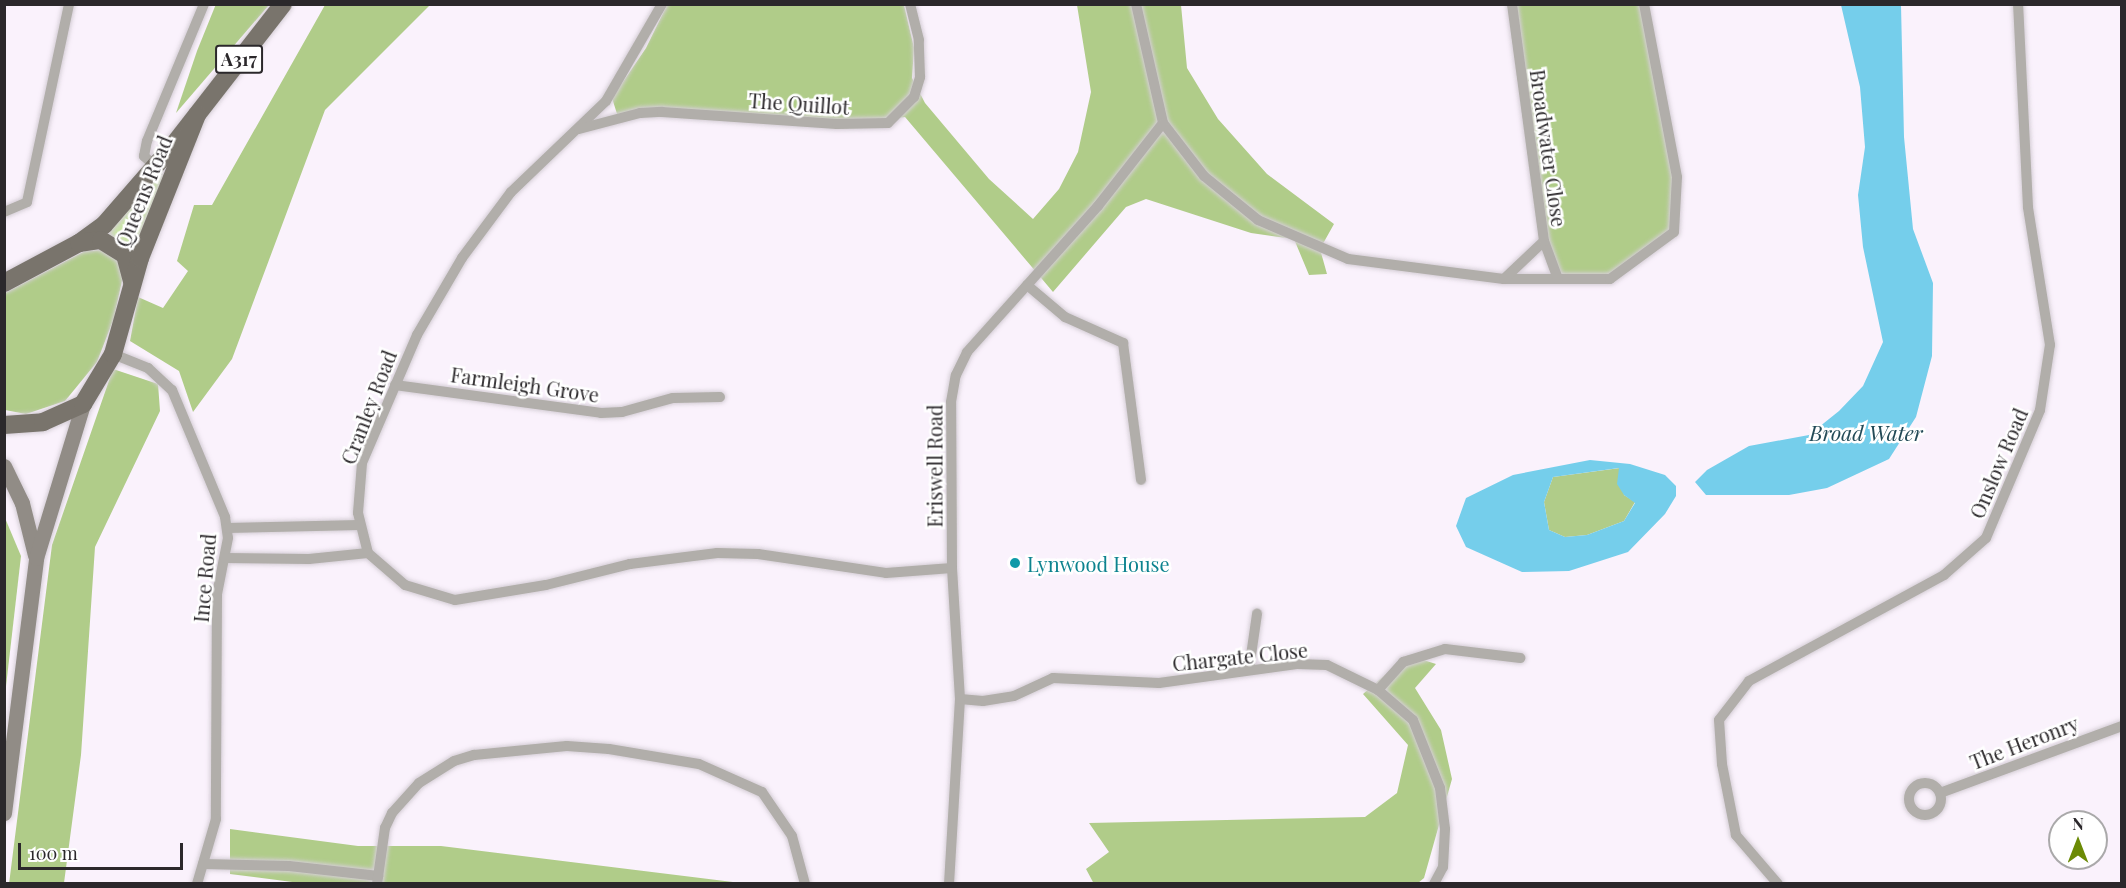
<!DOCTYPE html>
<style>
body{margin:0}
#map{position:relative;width:2126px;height:888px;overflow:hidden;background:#faf2fc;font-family:"Playfair Display",serif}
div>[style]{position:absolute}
.green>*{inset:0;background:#cae5a6}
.forest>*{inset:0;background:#b0cc89}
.water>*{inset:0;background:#75ceeb}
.roads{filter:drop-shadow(0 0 2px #d5ced6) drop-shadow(0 0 2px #d5ced6)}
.street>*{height:10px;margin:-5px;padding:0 5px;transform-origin:5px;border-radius:5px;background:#b1aeaa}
.street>.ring{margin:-5px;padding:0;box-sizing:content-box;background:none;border:10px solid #b1aeaa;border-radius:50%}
.secondary>*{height:15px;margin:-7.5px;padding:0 7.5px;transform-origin:7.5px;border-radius:7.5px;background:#918c86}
.primary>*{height:18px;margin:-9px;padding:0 9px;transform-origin:9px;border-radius:9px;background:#79746c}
.dots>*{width:16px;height:16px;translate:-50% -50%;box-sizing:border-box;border:3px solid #fff;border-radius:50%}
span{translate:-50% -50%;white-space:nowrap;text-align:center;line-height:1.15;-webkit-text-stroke:5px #fff;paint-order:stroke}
.shield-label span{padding:2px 4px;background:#fff;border:2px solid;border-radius:4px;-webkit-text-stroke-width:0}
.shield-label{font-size:18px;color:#2b282b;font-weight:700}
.street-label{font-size:20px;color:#2b282b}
.culture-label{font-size:20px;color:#0d838f}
.left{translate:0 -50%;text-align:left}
.water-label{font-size:21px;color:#224a57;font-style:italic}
.frame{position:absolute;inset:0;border:6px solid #2b282b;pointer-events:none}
.north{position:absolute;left:2048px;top:810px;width:60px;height:60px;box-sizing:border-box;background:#fff;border:2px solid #aaa9aa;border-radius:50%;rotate:0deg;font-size:16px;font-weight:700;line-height:24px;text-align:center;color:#2b282b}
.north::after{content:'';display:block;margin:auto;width:21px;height:27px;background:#6b8a05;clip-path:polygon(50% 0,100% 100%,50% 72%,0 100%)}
.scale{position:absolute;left:18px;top:843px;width:165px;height:27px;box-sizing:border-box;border:3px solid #2b282b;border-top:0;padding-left:8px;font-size:18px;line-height:21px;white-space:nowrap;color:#2b282b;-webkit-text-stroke:4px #fff;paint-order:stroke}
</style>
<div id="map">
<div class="green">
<i style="clip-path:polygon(161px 172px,165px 173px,135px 260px,104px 235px)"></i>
</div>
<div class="forest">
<i style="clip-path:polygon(216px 4px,269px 5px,176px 113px,197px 51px)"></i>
<i style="clip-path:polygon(325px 5px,430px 5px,325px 110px,232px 359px,193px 412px,179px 371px,130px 341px,138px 297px,163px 308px,188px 271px,177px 261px,194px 205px,212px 205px)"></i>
<i style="clip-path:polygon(667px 5px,904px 5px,914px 48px,912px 78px,925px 103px,989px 179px,1033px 219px,1059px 189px,1078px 152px,1091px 92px,1077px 5px,1181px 5px,1187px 68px,1218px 119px,1267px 174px,1334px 224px,1320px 249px,1327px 274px,1309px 275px,1294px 239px,1251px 233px,1146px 199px,1126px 207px,1053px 292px,905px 117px,868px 122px,642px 109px,618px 117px,612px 98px,646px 48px)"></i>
<i style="clip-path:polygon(1513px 5px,1644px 5px,1677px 177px,1674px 232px,1610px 279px,1558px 279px,1544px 241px)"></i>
<i style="clip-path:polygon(101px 250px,117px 259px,123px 276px,114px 318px,97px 362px,65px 401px,26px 414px,5px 410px,5px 293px,85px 251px)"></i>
<i style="clip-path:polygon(113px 369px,158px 384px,160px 411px,95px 547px,81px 755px,64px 883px,9px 884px,52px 545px)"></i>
<i style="clip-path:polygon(1620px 468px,1624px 495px,1635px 502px,1624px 521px,1587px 535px,1565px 537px,1549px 530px,1544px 502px,1553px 477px)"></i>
<i style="clip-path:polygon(5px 518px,21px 556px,5px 695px)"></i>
<i style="clip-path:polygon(1408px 655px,1436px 664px,1415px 688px,1441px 730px,1452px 779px,1424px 878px,1418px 883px,1094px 884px,1086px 869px,1109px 852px,1089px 823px,1365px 817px,1397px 793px,1408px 745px,1363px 694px)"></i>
<i style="clip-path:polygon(230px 829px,358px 846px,441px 846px,741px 883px,300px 883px,230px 874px)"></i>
</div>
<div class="water">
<i style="clip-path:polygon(1841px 5px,1901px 5px,1904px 137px,1913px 229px,1933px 283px,1932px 356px,1916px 417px,1889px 459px,1827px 488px,1789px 495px,1706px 495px,1695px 482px,1707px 470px,1749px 446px,1809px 435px,1839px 411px,1863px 386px,1883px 342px,1863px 247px,1858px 195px,1865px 147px,1860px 87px)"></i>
<i style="clip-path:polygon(evenodd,1590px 460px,1630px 464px,1665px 475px,1676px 486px,1676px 496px,1665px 514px,1628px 552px,1569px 571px,1522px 572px,1466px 547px,1456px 526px,1466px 498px,1513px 475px,1590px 460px,1619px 468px,1617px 484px,1624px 495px,1635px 503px,1624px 521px,1587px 535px,1565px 537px,1549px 530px,1544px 502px,1553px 477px,1619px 468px)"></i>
</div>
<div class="roads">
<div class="street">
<i style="left:662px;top:4px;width:112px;rotate:120deg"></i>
<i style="left:606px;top:101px;width:132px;rotate:136.2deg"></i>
<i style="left:511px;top:192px;width:82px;rotate:126.6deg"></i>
<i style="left:462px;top:258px;width:89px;rotate:120.3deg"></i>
<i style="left:417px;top:335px;width:139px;rotate:113.3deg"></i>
<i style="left:362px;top:463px;width:50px;rotate:94.6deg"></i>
<i style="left:358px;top:513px;width:41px;rotate:76deg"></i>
<i style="left:368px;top:553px;width:49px;rotate:40.9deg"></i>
<i style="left:405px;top:585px;width:52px;rotate:16.7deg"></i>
<i style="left:455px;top:600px;width:92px;rotate:-9.4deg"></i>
<i style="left:546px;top:585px;width:87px;rotate:-14deg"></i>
<i style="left:630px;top:564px;width:88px;rotate:-7.2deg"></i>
<i style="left:717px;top:553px;width:41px;rotate:1.4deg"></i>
<i style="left:758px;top:554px;width:129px;rotate:8.4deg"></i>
<i style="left:886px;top:573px;width:66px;rotate:-4.3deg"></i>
<i style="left:1136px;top:4px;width:122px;rotate:77.2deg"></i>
<i style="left:1163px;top:123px;width:67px;rotate:52.3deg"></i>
<i style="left:1204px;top:176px;width:70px;rotate:39.2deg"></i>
<i style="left:1258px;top:220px;width:98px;rotate:23.4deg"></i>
<i style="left:1348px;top:259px;width:157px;rotate:7.3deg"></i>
<i style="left:1504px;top:279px;width:106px"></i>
<i style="left:1610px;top:279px;width:79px;rotate:-36.3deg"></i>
<i style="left:1674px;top:232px;width:55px;rotate:-86.9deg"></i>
<i style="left:1677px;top:177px;width:176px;rotate:-100.8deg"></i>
<i style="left:579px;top:129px;width:63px;rotate:-14.7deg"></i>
<i style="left:640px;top:113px;width:22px;rotate:-3deg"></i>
<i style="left:662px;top:112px;width:175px;rotate:3.9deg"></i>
<i style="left:837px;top:124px;width:51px;rotate:-1.1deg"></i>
<i style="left:888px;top:123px;width:37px;rotate:-45deg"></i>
<i style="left:914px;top:97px;width:21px;rotate:-73deg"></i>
<i style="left:920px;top:77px;width:37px;rotate:-92deg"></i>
<i style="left:919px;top:40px;width:37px;rotate:-104deg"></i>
<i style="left:155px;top:166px;width:15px;rotate:-138deg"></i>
<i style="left:144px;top:156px;width:15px;rotate:-79deg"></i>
<i style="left:147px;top:141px;width:148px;rotate:-67.4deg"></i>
<i style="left:4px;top:212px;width:25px;rotate:-23deg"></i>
<i style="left:27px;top:202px;width:202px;rotate:-78deg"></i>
<i style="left:1544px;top:241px;width:40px;rotate:69.8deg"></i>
<i style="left:1504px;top:279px;width:55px;rotate:-43.5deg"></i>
<i style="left:1544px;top:241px;width:239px;rotate:-97.7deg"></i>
<i style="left:1027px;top:285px;width:50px;rotate:40.1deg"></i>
<i style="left:1065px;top:317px;width:64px;rotate:24.1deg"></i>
<i style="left:1123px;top:343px;width:138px;rotate:82.5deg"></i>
<i style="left:113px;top:354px;width:38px;rotate:22deg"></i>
<i style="left:148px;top:368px;width:33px;rotate:43deg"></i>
<i style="left:172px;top:390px;width:138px;rotate:67.3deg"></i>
<i style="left:225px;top:517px;width:21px;rotate:82deg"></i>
<i style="left:228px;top:538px;width:57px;rotate:101.1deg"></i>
<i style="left:217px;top:594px;width:225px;rotate:90.3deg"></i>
<i style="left:216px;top:819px;width:68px;rotate:106.3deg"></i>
<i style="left:395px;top:385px;width:208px;rotate:7.7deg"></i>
<i style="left:601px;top:413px;width:21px;rotate:-3deg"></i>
<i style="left:622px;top:412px;width:53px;rotate:-15.4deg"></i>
<i style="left:673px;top:398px;width:47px;rotate:-1.2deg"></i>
<i style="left:227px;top:528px;width:133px;rotate:-1.3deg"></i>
<i style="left:225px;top:558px;width:84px;rotate:0.7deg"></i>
<i style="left:309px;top:559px;width:59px;rotate:-5.8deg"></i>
<i style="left:1249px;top:669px;width:56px;rotate:-81.7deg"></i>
<i style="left:1378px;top:690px;width:38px;rotate:-48deg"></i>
<i style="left:1403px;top:662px;width:44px;rotate:-17.2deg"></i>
<i style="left:1445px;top:649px;width:76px;rotate:6.8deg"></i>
<i style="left:960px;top:699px;width:23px;rotate:5deg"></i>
<i style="left:983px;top:701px;width:31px;rotate:-9deg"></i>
<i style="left:1014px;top:696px;width:43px;rotate:-24.8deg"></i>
<i style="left:1053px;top:678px;width:106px;rotate:2.7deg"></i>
<i style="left:1159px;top:683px;width:139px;rotate:-7.8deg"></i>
<i style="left:1297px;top:664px;width:30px;rotate:2deg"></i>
<i style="left:1327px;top:665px;width:57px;rotate:26.1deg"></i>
<i style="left:1378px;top:690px;width:46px;rotate:40.6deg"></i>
<i style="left:1413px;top:720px;width:73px;rotate:68.3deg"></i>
<i style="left:1440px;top:788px;width:41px;rotate:83deg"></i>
<i style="left:1445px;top:829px;width:38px;rotate:93deg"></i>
<i style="left:1443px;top:867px;width:19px;rotate:118deg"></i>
<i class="ring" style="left:1909px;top:783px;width:22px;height:22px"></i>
<i style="left:1940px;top:793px;width:194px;rotate:-20.2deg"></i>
<i style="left:203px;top:864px;width:86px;rotate:1.3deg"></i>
<i style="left:289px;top:866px;width:90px;rotate:6.4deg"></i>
<i style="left:377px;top:884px;width:57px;rotate:-81.9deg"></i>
<i style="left:385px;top:828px;width:17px;rotate:-65deg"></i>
<i style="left:392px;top:813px;width:40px;rotate:-48deg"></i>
<i style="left:419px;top:783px;width:41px;rotate:-32.2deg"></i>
<i style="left:454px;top:761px;width:21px;rotate:-17deg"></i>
<i style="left:474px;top:755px;width:93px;rotate:-5.5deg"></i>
<i style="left:567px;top:746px;width:42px;rotate:4.1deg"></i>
<i style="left:609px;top:749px;width:91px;rotate:9.5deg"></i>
<i style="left:699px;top:764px;width:69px;rotate:24deg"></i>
<i style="left:762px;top:792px;width:53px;rotate:55.7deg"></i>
<i style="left:792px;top:836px;width:50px;rotate:74.8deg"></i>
<i style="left:949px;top:884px;width:185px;rotate:-86.6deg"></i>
<i style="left:960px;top:699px;width:131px;rotate:-93.5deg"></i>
<i style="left:952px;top:568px;width:166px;rotate:-90.3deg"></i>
<i style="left:951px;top:402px;width:27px;rotate:-80deg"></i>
<i style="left:956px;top:375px;width:25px;rotate:-64deg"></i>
<i style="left:967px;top:352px;width:196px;rotate:-48.1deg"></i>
<i style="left:1098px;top:206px;width:105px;rotate:-51.9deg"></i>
<i style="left:1778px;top:884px;width:65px;rotate:-130.6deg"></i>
<i style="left:1736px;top:835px;width:72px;rotate:-101.2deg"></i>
<i style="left:1722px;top:764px;width:44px;rotate:-93.9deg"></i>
<i style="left:1719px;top:720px;width:49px;rotate:-52.4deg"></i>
<i style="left:1749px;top:681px;width:222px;rotate:-28.5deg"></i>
<i style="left:1944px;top:575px;width:56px;rotate:-41.4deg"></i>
<i style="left:1986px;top:538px;width:139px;rotate:-67.1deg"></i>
<i style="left:2040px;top:410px;width:66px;rotate:-81.3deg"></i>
<i style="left:2050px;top:345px;width:140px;rotate:-99.1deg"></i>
<i style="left:2028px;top:207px;width:203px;rotate:-92.8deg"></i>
</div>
<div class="secondary">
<i style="left:4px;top:466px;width:41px;rotate:64.1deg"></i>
<i style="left:22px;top:503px;width:54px;rotate:76deg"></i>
<i style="left:4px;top:813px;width:257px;rotate:-82.8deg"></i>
<i style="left:36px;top:558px;width:161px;rotate:-73deg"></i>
</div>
<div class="primary">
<i style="left:79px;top:243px;width:31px;rotate:-36deg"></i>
<i style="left:104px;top:225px;width:102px;rotate:-49deg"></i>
<i style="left:171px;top:148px;width:182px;rotate:-52.1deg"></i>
<i style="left:4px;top:283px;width:85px;rotate:-28.1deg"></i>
<i style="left:79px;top:243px;width:22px;rotate:-8deg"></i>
<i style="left:101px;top:240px;width:28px;rotate:32deg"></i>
<i style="left:125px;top:255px;width:28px;rotate:75deg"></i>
<i style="left:4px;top:425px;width:39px;rotate:-4deg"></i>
<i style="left:43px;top:422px;width:44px;rotate:-24.2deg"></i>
<i style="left:83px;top:404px;width:58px;rotate:-59deg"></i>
<i style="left:113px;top:354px;width:100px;rotate:-74.3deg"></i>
<i style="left:140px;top:258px;width:154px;rotate:-68.3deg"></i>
</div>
</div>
<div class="dots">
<i style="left:1015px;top:563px;background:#0f9aa8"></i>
</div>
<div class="shield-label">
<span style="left:239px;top:59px">A317</span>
</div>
<div class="street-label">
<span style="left:799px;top:103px;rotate:4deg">The Quillot</span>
<span style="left:1549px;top:148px;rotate:82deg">Broadwater Close</span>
<span style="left:143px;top:191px;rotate:-68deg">Queens Road</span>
<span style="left:525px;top:384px;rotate:8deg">Farmleigh Grove</span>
<span style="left:368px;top:407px;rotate:-69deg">Cranley Road</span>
<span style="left:1998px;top:463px;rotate:-67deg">Onslow Road</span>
<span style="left:934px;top:466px;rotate:-90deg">Eriswell Road</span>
<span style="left:204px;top:578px;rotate:-85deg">Ince Road</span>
<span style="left:1240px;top:656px;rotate:-6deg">Chargate Close</span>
<span style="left:2024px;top:742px;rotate:-21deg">The Heronry</span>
</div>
<div class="culture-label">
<span class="left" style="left:1027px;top:563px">Lynwood House</span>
</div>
<div class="water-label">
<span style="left:1866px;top:432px">Broad Water</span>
</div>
<div class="frame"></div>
<div class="north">N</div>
<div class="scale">100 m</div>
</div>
